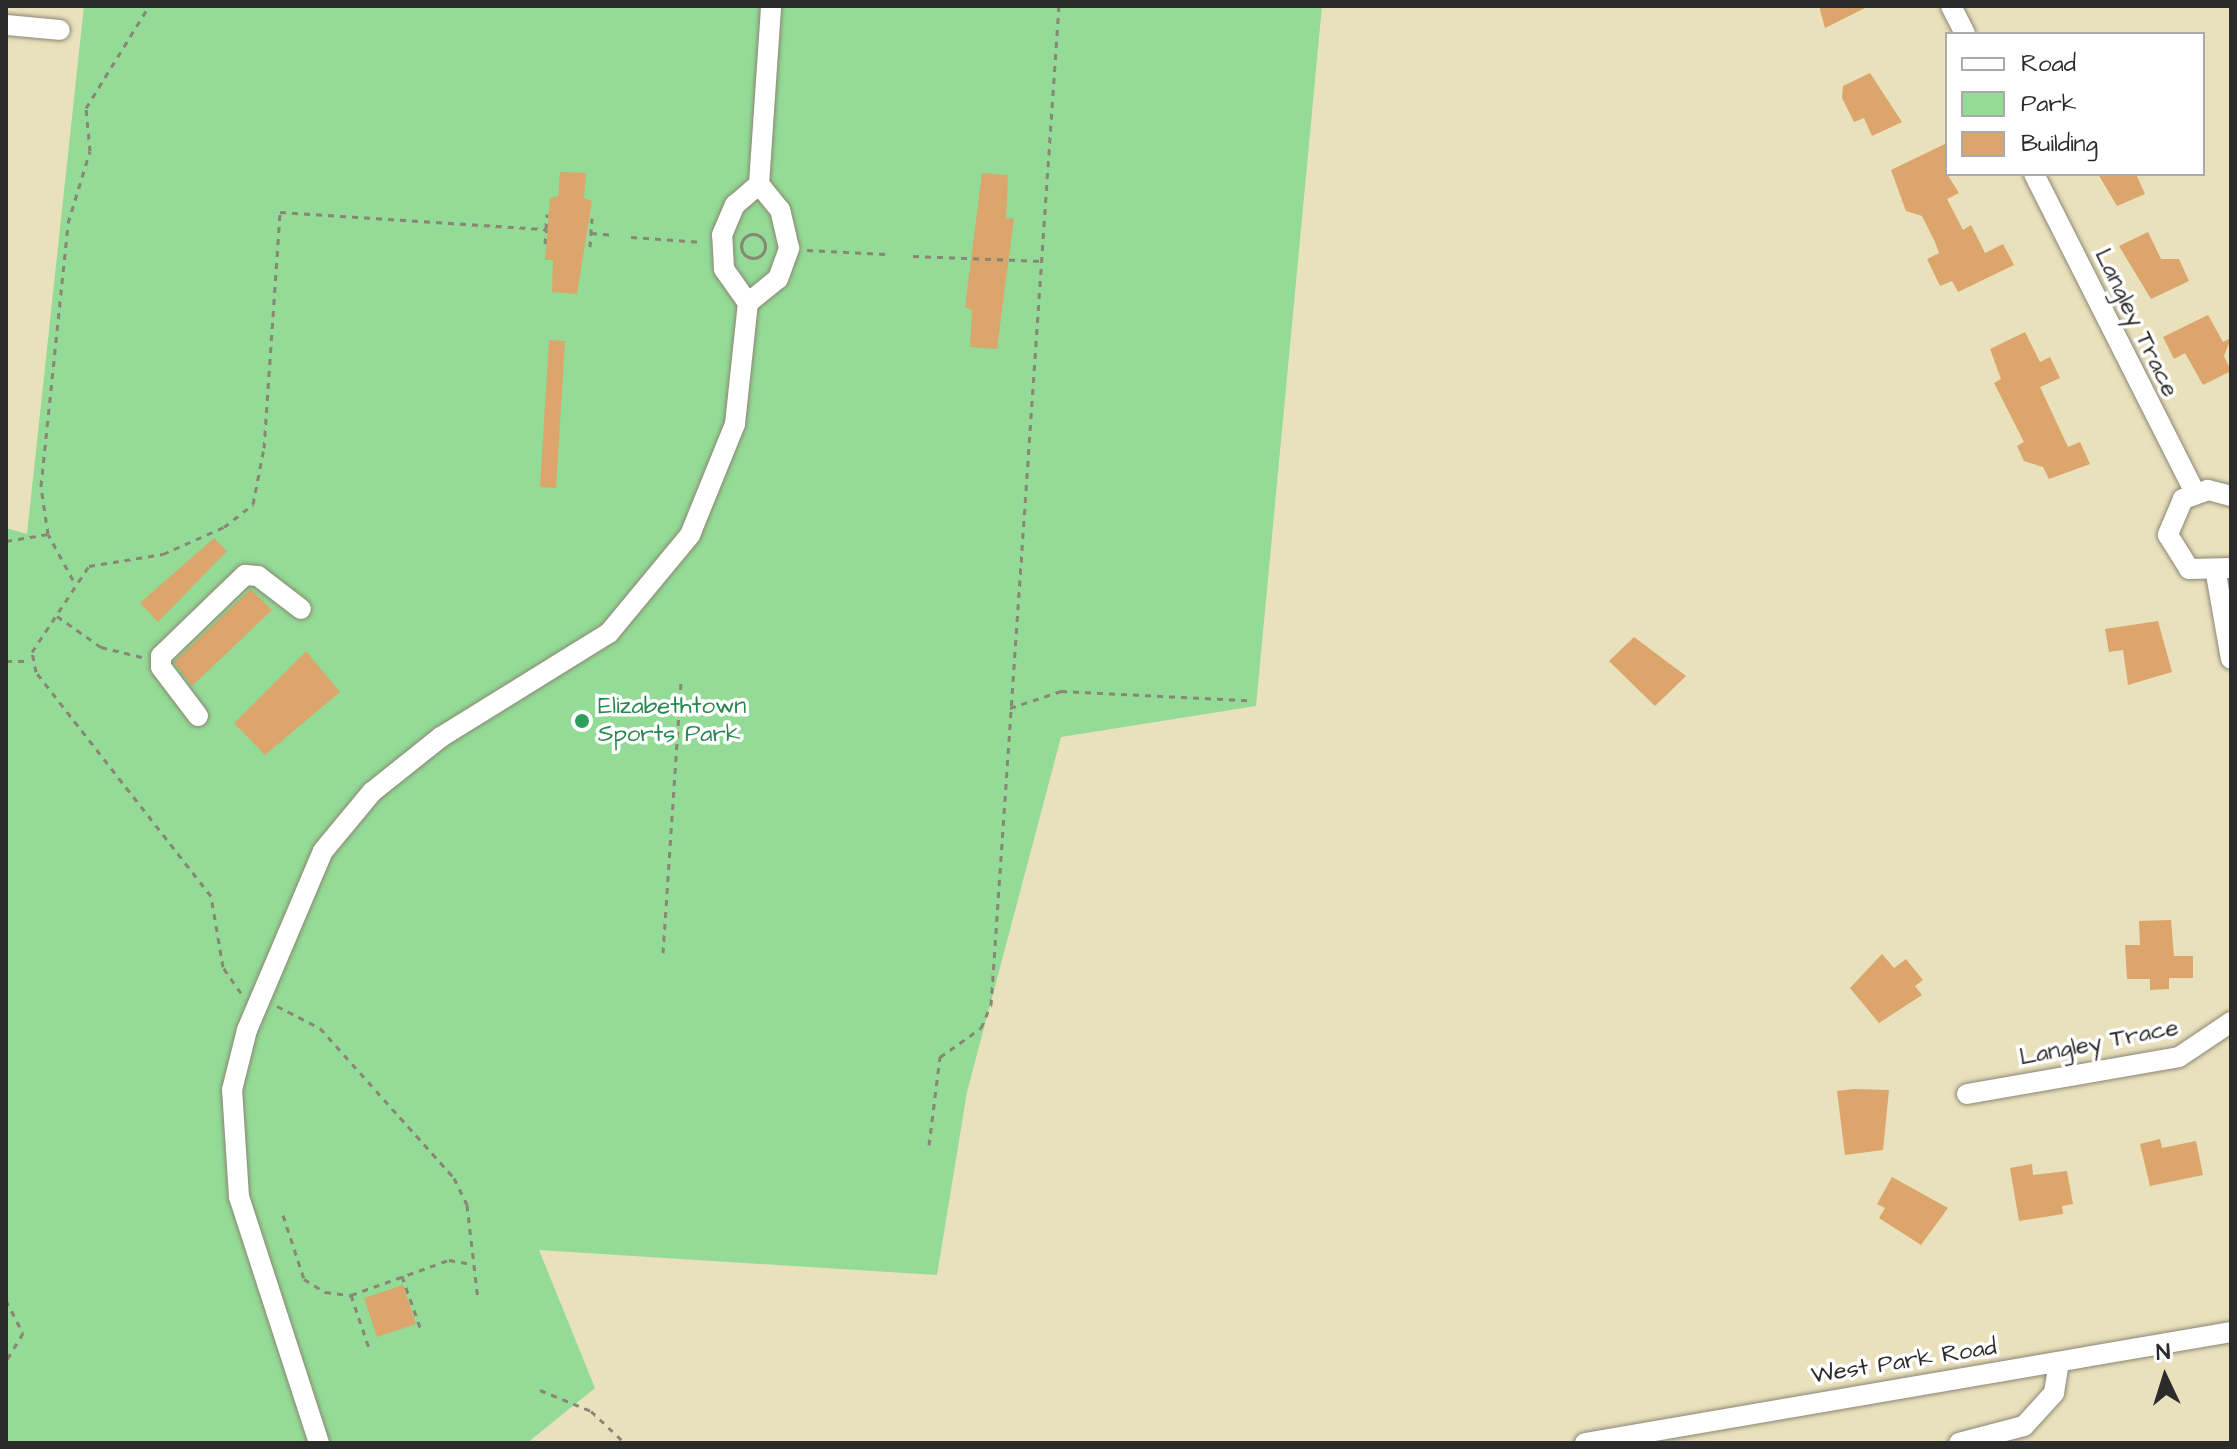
<!DOCTYPE html>
<style>
body{margin:0}
#map{position:relative;width:2237px;height:1449px;overflow:hidden;background:#e9e0bc;font-family:"Architects Daughter",sans-serif}
div>[style]{position:absolute}
.green>*{inset:0;background:#93db96}
.building>*{inset:0;background:#dca56b}
.path>*{height:3px;margin-top:-1.5px;transform-origin:0;background:repeating-linear-gradient(90deg,#8a8674 0 6px,transparent 0 12px)}
.path>.ring{margin:-1.5px;padding:0;box-sizing:content-box;background:none;border:3px solid #8a8674;border-radius:50%}
.roads{filter:drop-shadow(0 0 2px #8a8674) drop-shadow(0 0 2px #8a8674)}
.minor>*{height:20px;margin:-10px;padding:0 10px;transform-origin:10px;border-radius:10px;background:#fff}
.dots>*{width:22px;height:22px;translate:-50% -50%;box-sizing:border-box;border:4px solid #fff;border-radius:50%}
span{translate:-50% -50%;white-space:nowrap;text-align:center;line-height:1.15;-webkit-text-stroke:7px #fff;paint-order:stroke}
.street-label{font-size:24px;color:#2b2b2b}
.leisure-label{font-size:24px;color:#27864d}
.left{translate:0 -50%;text-align:left}
.frame{position:absolute;inset:0;border:8px solid #2b2b2b;pointer-events:none}
.legend{position:absolute;left:1945px;top:32px;width:260px;height:144px;box-sizing:border-box;background:#fff;border:2px solid #aaa;margin:0;padding:10px 14px;list-style:none;font-size:24px;color:#2b2b2b}
.legend li{display:flex;align-items:center;gap:16px;height:40px}
.legend b{width:40px;border:2px solid #aaa}
.north{position:absolute;left:2125px;top:1337px;width:80px;height:80px;-webkit-text-stroke:6px #fff;paint-order:stroke;rotate:356deg;font-size:22px;font-weight:700;line-height:32px;text-align:center;color:#2b2b2b}
.north::after{content:'';display:block;margin:auto;width:28px;height:36px;background:#2b2b2b;clip-path:polygon(50% 0,100% 100%,50% 72%,0 100%)}
</style>
<div id="map">
<div class="green">
<i style="clip-path:polygon(84px 6px,1322px 6px,1256px 706px,1061px 737px,967px 1092px,937px 1275px,539px 1250px,595px 1388px,527px 1443px,6px 1443px,6px 528px,27px 534px)"></i>
</div>
<div class="building">
<i style="clip-path:polygon(1819px 6px,1869px 6px,1825px 28px)"></i>
<i style="clip-path:polygon(1870px 73px,1902px 122px,1872px 136px,1864px 118px,1854px 122px,1842px 98px,1843px 86px)"></i>
<i style="clip-path:polygon(1947px 143px,1947px 174px,1959px 193px,1947px 199px,1963px 230px,1971px 225px,1985px 253px,2003px 244px,2014px 265px,1958px 292px,1952px 281px,1940px 286px,1927px 259px,1939px 253px,1935px 242px,1922px 216px,1906px 211px,1891px 170px)"></i>
<i style="clip-path:polygon(560px 172px,586px 173px,584px 198px,592px 201px,577px 294px,552px 292px,553px 260px,545px 260px,550px 198px,558px 196px)"></i>
<i style="clip-path:polygon(982px 173px,1008px 175px,1006px 219px,1014px 218px,997px 349px,970px 347px,972px 310px,965px 307px)"></i>
<i style="clip-path:polygon(2098px 174px,2136px 174px,2145px 194px,2117px 206px)"></i>
<i style="clip-path:polygon(2148px 232px,2161px 259px,2179px 259px,2189px 281px,2151px 299px,2119px 246px)"></i>
<i style="clip-path:polygon(2208px 315px,2223px 342px,2231px 338px,2224px 356px,2231px 371px,2203px 385px,2185px 353px,2174px 359px,2163px 337px)"></i>
<i style="clip-path:polygon(2025px 332px,2040px 362px,2050px 357px,2060px 378px,2040px 387px,2068px 447px,2080px 442px,2090px 464px,2049px 479px,2043px 467px,2024px 461px,2017px 446px,2024px 442px,1994px 383px,2001px 379px,1990px 349px)"></i>
<i style="clip-path:polygon(549px 340px,565px 341px,556px 488px,540px 487px)"></i>
<i style="clip-path:polygon(214px 538px,227px 551px,158px 622px,140px 603px)"></i>
<i style="clip-path:polygon(251px 589px,272px 610px,192px 686px,174px 662px)"></i>
<i style="clip-path:polygon(2158px 621px,2172px 672px,2128px 685px,2123px 650px,2109px 652px,2105px 629px)"></i>
<i style="clip-path:polygon(1634px 637px,1686px 676px,1655px 706px,1609px 661px)"></i>
<i style="clip-path:polygon(306px 651px,340px 692px,265px 755px,234px 723px)"></i>
<i style="clip-path:polygon(2171px 920px,2174px 956px,2193px 956px,2193px 978px,2169px 978px,2169px 989px,2150px 990px,2150px 979px,2127px 979px,2125px 945px,2140px 945px,2139px 921px)"></i>
<i style="clip-path:polygon(1882px 954px,1894px 968px,1906px 959px,1923px 980px,1915px 986px,1922px 995px,1879px 1023px,1850px 988px)"></i>
<i style="clip-path:polygon(1854px 1089px,1889px 1090px,1883px 1150px,1845px 1155px,1837px 1091px)"></i>
<i style="clip-path:polygon(2160px 1139px,2162px 1148px,2196px 1141px,2203px 1175px,2150px 1186px,2140px 1144px)"></i>
<i style="clip-path:polygon(2032px 1164px,2033px 1175px,2067px 1171px,2073px 1204px,2062px 1206px,2063px 1214px,2019px 1221px,2010px 1168px)"></i>
<i style="clip-path:polygon(1892px 1177px,1948px 1208px,1921px 1245px,1879px 1218px,1885px 1208px,1877px 1204px)"></i>
<i style="clip-path:polygon(403px 1285px,416px 1324px,377px 1337px,364px 1298px)"></i>
</div>
<div class="path">
<i style="left:591px;top:233px;width:21px;rotate:5deg"></i>
<i class="ring" style="left:741px;top:234px;width:21px;height:21px"></i>
<i style="left:631px;top:237px;width:72px;rotate:4deg"></i>
<i style="left:545px;top:244px;width:15px;rotate:-86deg"></i>
<i style="left:590px;top:247px;width:29px;rotate:-86deg"></i>
<i style="left:807px;top:250px;width:79px;rotate:2.9deg"></i>
<i style="left:913px;top:256px;width:128px;rotate:2.2deg"></i>
<i style="left:6px;top:541px;width:43px;rotate:-9.5deg"></i>
<i style="left:73px;top:580px;width:52px;rotate:-118.5deg"></i>
<i style="left:48px;top:534px;width:49px;rotate:-98.3deg"></i>
<i style="left:41px;top:486px;width:264px;rotate:-84.1deg"></i>
<i style="left:68px;top:223px;width:75px;rotate:-73deg"></i>
<i style="left:90px;top:151px;width:43px;rotate:-95.3deg"></i>
<i style="left:86px;top:108px;width:120px;rotate:-58.3deg"></i>
<i style="left:57px;top:616px;width:54px;rotate:35.2deg"></i>
<i style="left:101px;top:647px;width:42px;rotate:13.7deg"></i>
<i style="left:6px;top:661px;width:24px"></i>
<i style="left:1010px;top:708px;width:54px;rotate:-18.4deg"></i>
<i style="left:1061px;top:691px;width:187px;rotate:2.8deg"></i>
<i style="left:663px;top:953px;width:274px;rotate:-86.2deg"></i>
<i style="left:241px;top:993px;width:32px;rotate:-125deg"></i>
<i style="left:223px;top:967px;width:72px;rotate:-99.6deg"></i>
<i style="left:211px;top:896px;width:284px;rotate:-128deg"></i>
<i style="left:36px;top:672px;width:20px;rotate:-101deg"></i>
<i style="left:32px;top:652px;width:103px;rotate:-56.5deg"></i>
<i style="left:89px;top:566px;width:75px;rotate:-9.2deg"></i>
<i style="left:163px;top:554px;width:67px;rotate:-23.9deg"></i>
<i style="left:224px;top:527px;width:37px;rotate:-38deg"></i>
<i style="left:253px;top:504px;width:57px;rotate:-78.9deg"></i>
<i style="left:264px;top:448px;width:237px;rotate:-86.1deg"></i>
<i style="left:280px;top:212px;width:267px;rotate:3.7deg"></i>
<i style="left:546px;top:229px;width:15px;rotate:-86deg"></i>
<i style="left:277px;top:1006px;width:48px;rotate:27.1deg"></i>
<i style="left:320px;top:1028px;width:201px;rotate:48.2deg"></i>
<i style="left:454px;top:1178px;width:30px;rotate:64deg"></i>
<i style="left:467px;top:1205px;width:96px;rotate:83.4deg"></i>
<i style="left:929px;top:1145px;width:89px;rotate:-82.9deg"></i>
<i style="left:940px;top:1057px;width:50px;rotate:-35.3deg"></i>
<i style="left:981px;top:1028px;width:25px;rotate:-67deg"></i>
<i style="left:991px;top:1005px;width:1001px;rotate:-86.11deg"></i>
<i style="left:283px;top:1215px;width:67px;rotate:71.8deg"></i>
<i style="left:304px;top:1279px;width:25px;rotate:32deg"></i>
<i style="left:325px;top:1292px;width:26px;rotate:7deg"></i>
<i style="left:351px;top:1295px;width:104px;rotate:-19.7deg"></i>
<i style="left:449px;top:1260px;width:23px;rotate:10deg"></i>
<i style="left:402px;top:1276px;width:57px;rotate:70.6deg"></i>
<i style="left:351px;top:1295px;width:56px;rotate:71.2deg"></i>
<i style="left:6px;top:1300px;width:37px;rotate:63deg"></i>
<i style="left:23px;top:1333px;width:33px;rotate:121deg"></i>
<i style="left:540px;top:1390px;width:55px;rotate:22.4deg"></i>
<i style="left:591px;top:1411px;width:47px;rotate:43.3deg"></i>
</div>
<div class="roads">
<div class="minor">
<i style="left:1951px;top:6px;width:31px;rotate:63deg"></i>
<i style="left:6px;top:25px;width:54px;rotate:5.3deg"></i>
<i style="left:2034px;top:174px;width:357px;rotate:63.2deg"></i>
<i style="left:748px;top:303px;width:42px;rotate:-125.2deg"></i>
<i style="left:724px;top:269px;width:34px;rotate:-93deg"></i>
<i style="left:722px;top:235px;width:33px;rotate:-67deg"></i>
<i style="left:735px;top:205px;width:32px;rotate:-41deg"></i>
<i style="left:2231px;top:496px;width:24px;rotate:-165deg"></i>
<i style="left:2208px;top:490px;width:27px;rotate:160deg"></i>
<i style="left:2183px;top:499px;width:39px;rotate:113deg"></i>
<i style="left:2168px;top:535px;width:40px;rotate:58deg"></i>
<i style="left:2189px;top:569px;width:42px;rotate:-1.4deg"></i>
<i style="left:2216px;top:574px;width:86px;rotate:80deg"></i>
<i style="left:198px;top:716px;width:61px;rotate:-127.1deg"></i>
<i style="left:161px;top:667px;width:11px;rotate:-90deg"></i>
<i style="left:161px;top:656px;width:117px;rotate:-44deg"></i>
<i style="left:245px;top:575px;width:13px;rotate:4deg"></i>
<i style="left:258px;top:576px;width:54px;rotate:37.5deg"></i>
<i style="left:1967px;top:1094px;width:215px;rotate:-9.9deg"></i>
<i style="left:2179px;top:1057px;width:63px;rotate:-33.9deg"></i>
<i style="left:319px;top:1443px;width:259px;rotate:-108deg"></i>
<i style="left:239px;top:1197px;width:107px;rotate:-93.7deg"></i>
<i style="left:232px;top:1090px;width:62px;rotate:-76deg"></i>
<i style="left:247px;top:1030px;width:194px;rotate:-67deg"></i>
<i style="left:323px;top:851px;width:77px;rotate:-50.3deg"></i>
<i style="left:372px;top:792px;width:88px;rotate:-38.6deg"></i>
<i style="left:441px;top:737px;width:198px;rotate:-31.8deg"></i>
<i style="left:609px;top:633px;width:127px;rotate:-50.4deg"></i>
<i style="left:690px;top:535px;width:120px;rotate:-67.9deg"></i>
<i style="left:735px;top:424px;width:122px;rotate:-83.9deg"></i>
<i style="left:748px;top:303px;width:38px;rotate:-39deg"></i>
<i style="left:778px;top:279px;width:33px;rotate:-70deg"></i>
<i style="left:789px;top:248px;width:39px;rotate:-103deg"></i>
<i style="left:780px;top:210px;width:33px;rotate:-129deg"></i>
<i style="left:759px;top:184px;width:178px;rotate:-86.1deg"></i>
<i style="left:1585px;top:1443px;width:655px;rotate:-9.75deg"></i>
<i style="left:1959px;top:1443px;width:67px;rotate:-14.7deg"></i>
<i style="left:2024px;top:1426px;width:45px;rotate:-47.7deg"></i>
<i style="left:2054px;top:1393px;width:30px;rotate:-81deg"></i>
</div>
</div>
<div class="dots">
<i style="left:582px;top:721px;background:#2e9e5b"></i>
</div>
<div class="street-label">
<span style="left:2136px;top:323px;rotate:64deg">Langley Trace</span>
<span style="left:2099px;top:1043px;rotate:-11deg">Langley Trace</span>
<span style="left:1904px;top:1362px;rotate:-9deg">West Park Road</span>
</div>
<div class="leisure-label">
<span class="left" style="left:598px;top:721px">Elizabethtown<br>Sports Park</span>
</div>
<div class="frame"></div>
<ul class="legend">
<li><b style="height:10px;background:#fff"></b>Road</li>
<li><b style="height:22px;background:#93db96"></b>Park</li>
<li><b style="height:22px;background:#dca56b"></b>Building</li>
</ul>
<div class="north">N</div>
</div>
